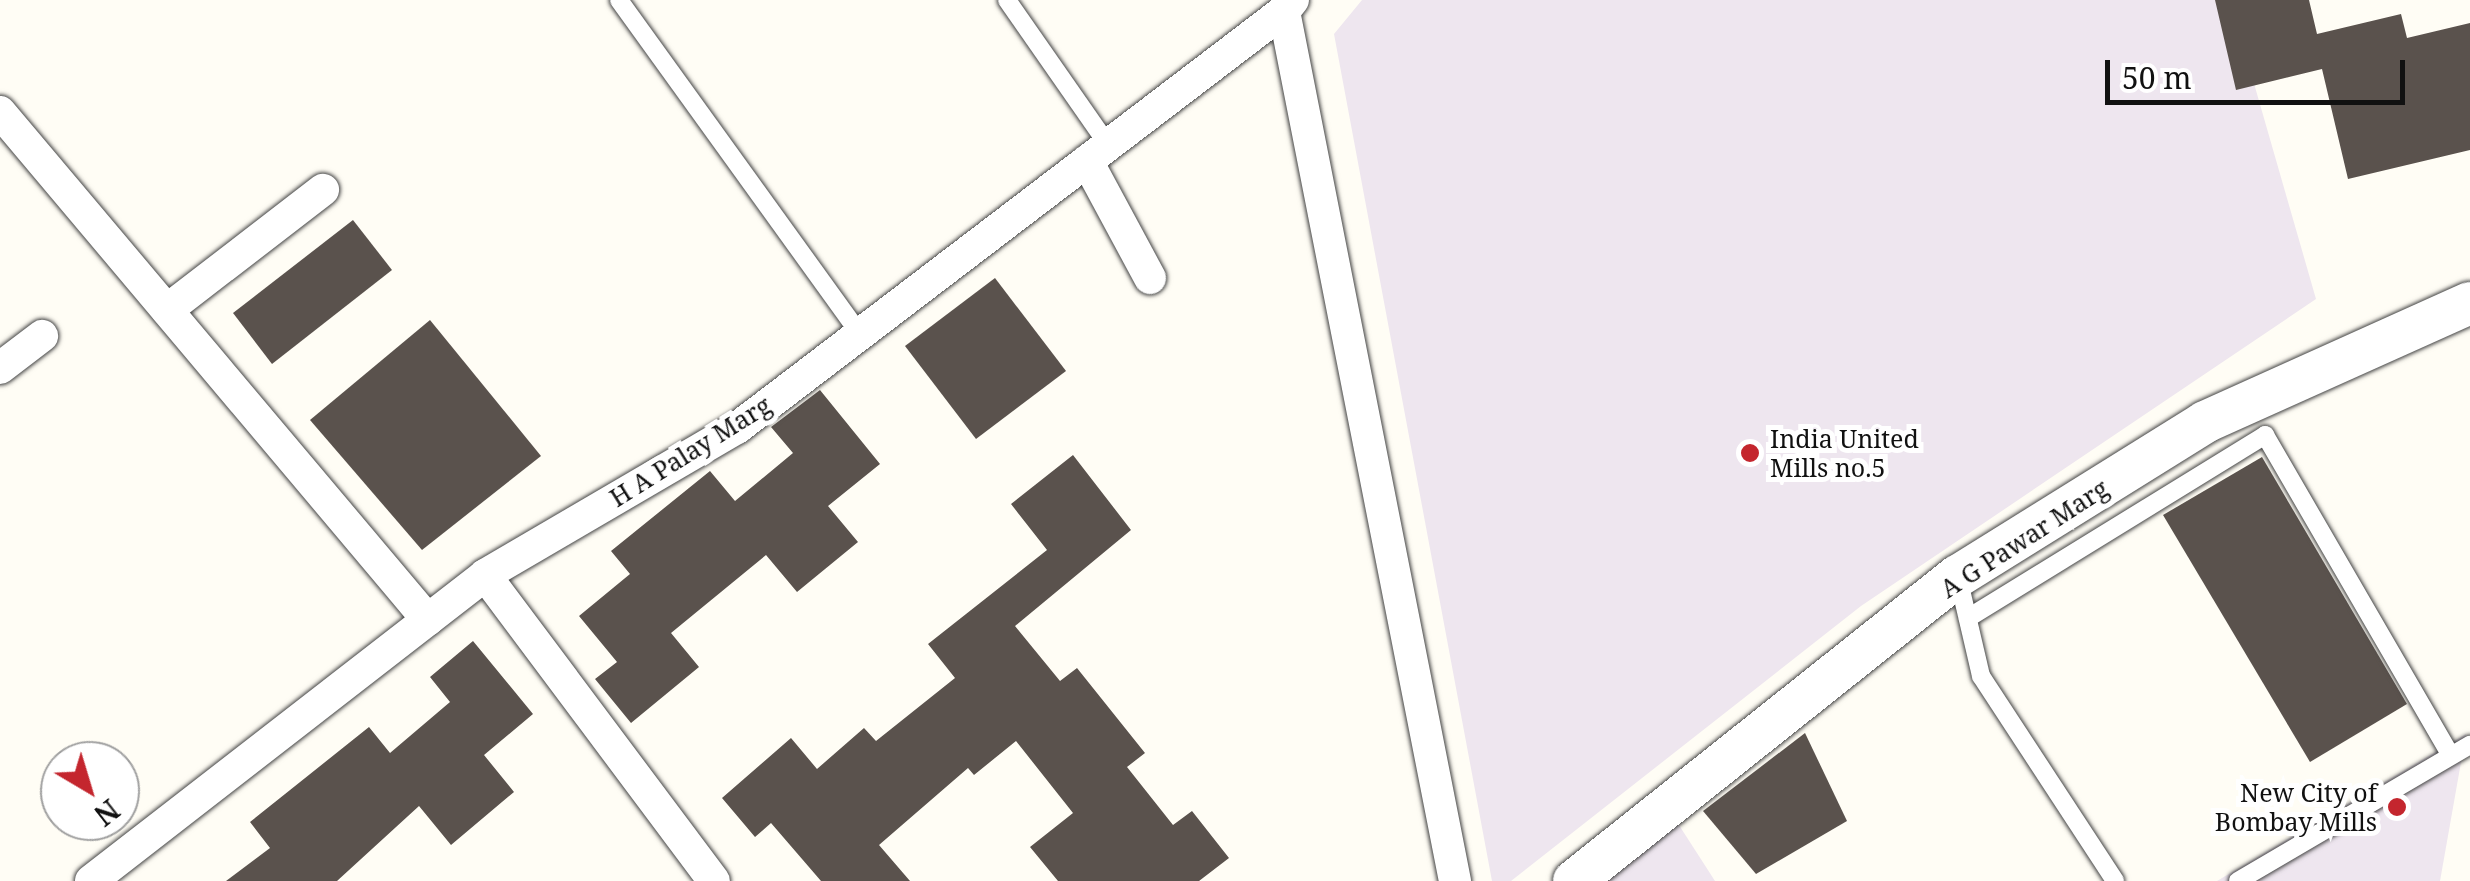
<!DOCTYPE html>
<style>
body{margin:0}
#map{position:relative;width:2470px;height:881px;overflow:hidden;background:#fffdf5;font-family:"Noto Serif",serif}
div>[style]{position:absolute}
.industrial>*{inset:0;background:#eee6ef}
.building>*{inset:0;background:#5a524d}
.roads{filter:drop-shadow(0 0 2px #444) drop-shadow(0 0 2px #444)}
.service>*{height:18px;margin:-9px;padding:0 9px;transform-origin:9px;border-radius:9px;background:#fff}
.minor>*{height:32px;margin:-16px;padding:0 16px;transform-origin:16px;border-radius:16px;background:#fff}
.tertiary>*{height:42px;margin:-21px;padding:0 21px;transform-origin:21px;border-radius:21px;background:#fff}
.dots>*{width:28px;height:28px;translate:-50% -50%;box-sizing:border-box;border:5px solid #fff;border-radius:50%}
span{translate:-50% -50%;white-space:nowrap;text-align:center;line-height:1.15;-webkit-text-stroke:10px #fff;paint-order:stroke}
.poi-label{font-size:25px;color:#111}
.left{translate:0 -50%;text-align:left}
.right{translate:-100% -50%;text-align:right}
.street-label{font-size:25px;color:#111}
.north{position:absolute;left:40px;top:741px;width:100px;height:100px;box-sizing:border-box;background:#fff;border:2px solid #a0a0a0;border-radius:50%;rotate:142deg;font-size:28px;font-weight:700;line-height:40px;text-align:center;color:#111}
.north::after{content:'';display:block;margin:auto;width:35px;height:45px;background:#c4262e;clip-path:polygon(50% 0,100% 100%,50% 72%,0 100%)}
.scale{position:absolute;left:2105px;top:60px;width:300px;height:45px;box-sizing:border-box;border:5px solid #111;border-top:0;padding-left:12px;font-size:30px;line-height:35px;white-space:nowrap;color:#111;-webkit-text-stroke:8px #fff;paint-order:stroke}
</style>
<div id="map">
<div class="industrial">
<i style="clip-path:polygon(1362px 0,2230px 0,2316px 299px,1861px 606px,1511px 881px,1492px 881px,1334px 34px)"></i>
<i style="clip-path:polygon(2466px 734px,2440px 881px,2217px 881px)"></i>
<i style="clip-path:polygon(1677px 822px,1715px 881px,1604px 881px)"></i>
</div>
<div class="building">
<i style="clip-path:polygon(2215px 0,2309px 0,2317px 34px,2401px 14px,2407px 38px,2470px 23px,2470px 150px,2348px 179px,2322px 69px,2236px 90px)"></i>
<i style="clip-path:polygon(353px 220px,392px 270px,272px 364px,233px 313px)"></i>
<i style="clip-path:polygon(995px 278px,1066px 371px,976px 439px,905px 346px)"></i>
<i style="clip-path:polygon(430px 320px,541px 456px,422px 550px,310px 420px)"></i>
<i style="clip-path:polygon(820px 390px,880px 464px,828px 506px,858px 542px,797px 592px,766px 555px,671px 633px,699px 667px,631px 723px,595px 679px,617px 662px,579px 616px,630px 574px,611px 551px,710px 471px,735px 501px,793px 453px,771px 427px)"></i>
<i style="clip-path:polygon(1073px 455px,1131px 530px,1015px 626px,1060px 681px,1077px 668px,1145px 753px,1127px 767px,1173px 825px,1192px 811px,1229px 858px,1199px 881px,1058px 881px,1030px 847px,1073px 813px,1016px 741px,974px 775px,968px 768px,879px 845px,910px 881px,821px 881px,771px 823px,755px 837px,722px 798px,791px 738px,817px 769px,864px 728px,876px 741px,955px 678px,928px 644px,1047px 550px,1011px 504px)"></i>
<i style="clip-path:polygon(2262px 457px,2407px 704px,2310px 762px,2163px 515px)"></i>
<i style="clip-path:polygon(473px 641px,533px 714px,484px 755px,514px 792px,451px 845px,419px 806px,337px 881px,226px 881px,270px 848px,250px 822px,369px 727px,390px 753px,450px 702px,430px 677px)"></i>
<i style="clip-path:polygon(1805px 733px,1847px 821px,1756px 874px,1703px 811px)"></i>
</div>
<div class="roads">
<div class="service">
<i style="left:619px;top:0;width:412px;rotate:54.2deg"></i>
<i style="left:1007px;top:0;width:177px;rotate:55.1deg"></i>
<i style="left:1958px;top:577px;width:102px;rotate:76.9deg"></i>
<i style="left:1981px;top:676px;width:245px;rotate:56.8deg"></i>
<i style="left:1968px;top:618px;width:349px;rotate:-31.6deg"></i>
<i style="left:2265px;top:435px;width:367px;rotate:59.9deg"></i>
<i style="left:2238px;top:881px;width:269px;rotate:-30.4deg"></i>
</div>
<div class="minor">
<i style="left:1293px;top:0;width:14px;rotate:129deg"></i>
<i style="left:1284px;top:11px;width:887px;rotate:78.88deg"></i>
<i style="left:0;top:112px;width:664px;rotate:49.89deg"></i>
<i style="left:1087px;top:161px;width:133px;rotate:61.7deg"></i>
<i style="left:167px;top:310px;width:197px;rotate:-37.6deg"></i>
<i style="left:0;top:368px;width:53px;rotate:-37.3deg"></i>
<i style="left:485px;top:575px;width:382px;rotate:53.2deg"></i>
<i style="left:91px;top:881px;width:499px;rotate:-37.8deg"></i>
<i style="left:485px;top:575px;width:292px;rotate:-30.3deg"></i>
<i style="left:737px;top:428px;width:688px;rotate:-37.32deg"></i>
</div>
<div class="tertiary">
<i style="left:1574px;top:881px;width:490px;rotate:-38.5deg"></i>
<i style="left:1958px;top:576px;width:291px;rotate:-31.9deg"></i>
<i style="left:2205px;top:422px;width:290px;rotate:-24.2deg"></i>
</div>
</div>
<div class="dots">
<i style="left:1750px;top:453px;background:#c4262e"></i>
<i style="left:2397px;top:807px;background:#c4262e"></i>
</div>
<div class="poi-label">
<span class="left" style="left:1770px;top:453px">India United<br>Mills no.5</span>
<span class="right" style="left:2377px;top:807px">New City of<br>Bombay Mills</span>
</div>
<div class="street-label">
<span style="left:690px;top:451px;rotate:-32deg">H A Palay Marg</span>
<span style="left:2024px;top:538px;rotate:-33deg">A G Pawar Marg</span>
</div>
<div class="north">N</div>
<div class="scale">50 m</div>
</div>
